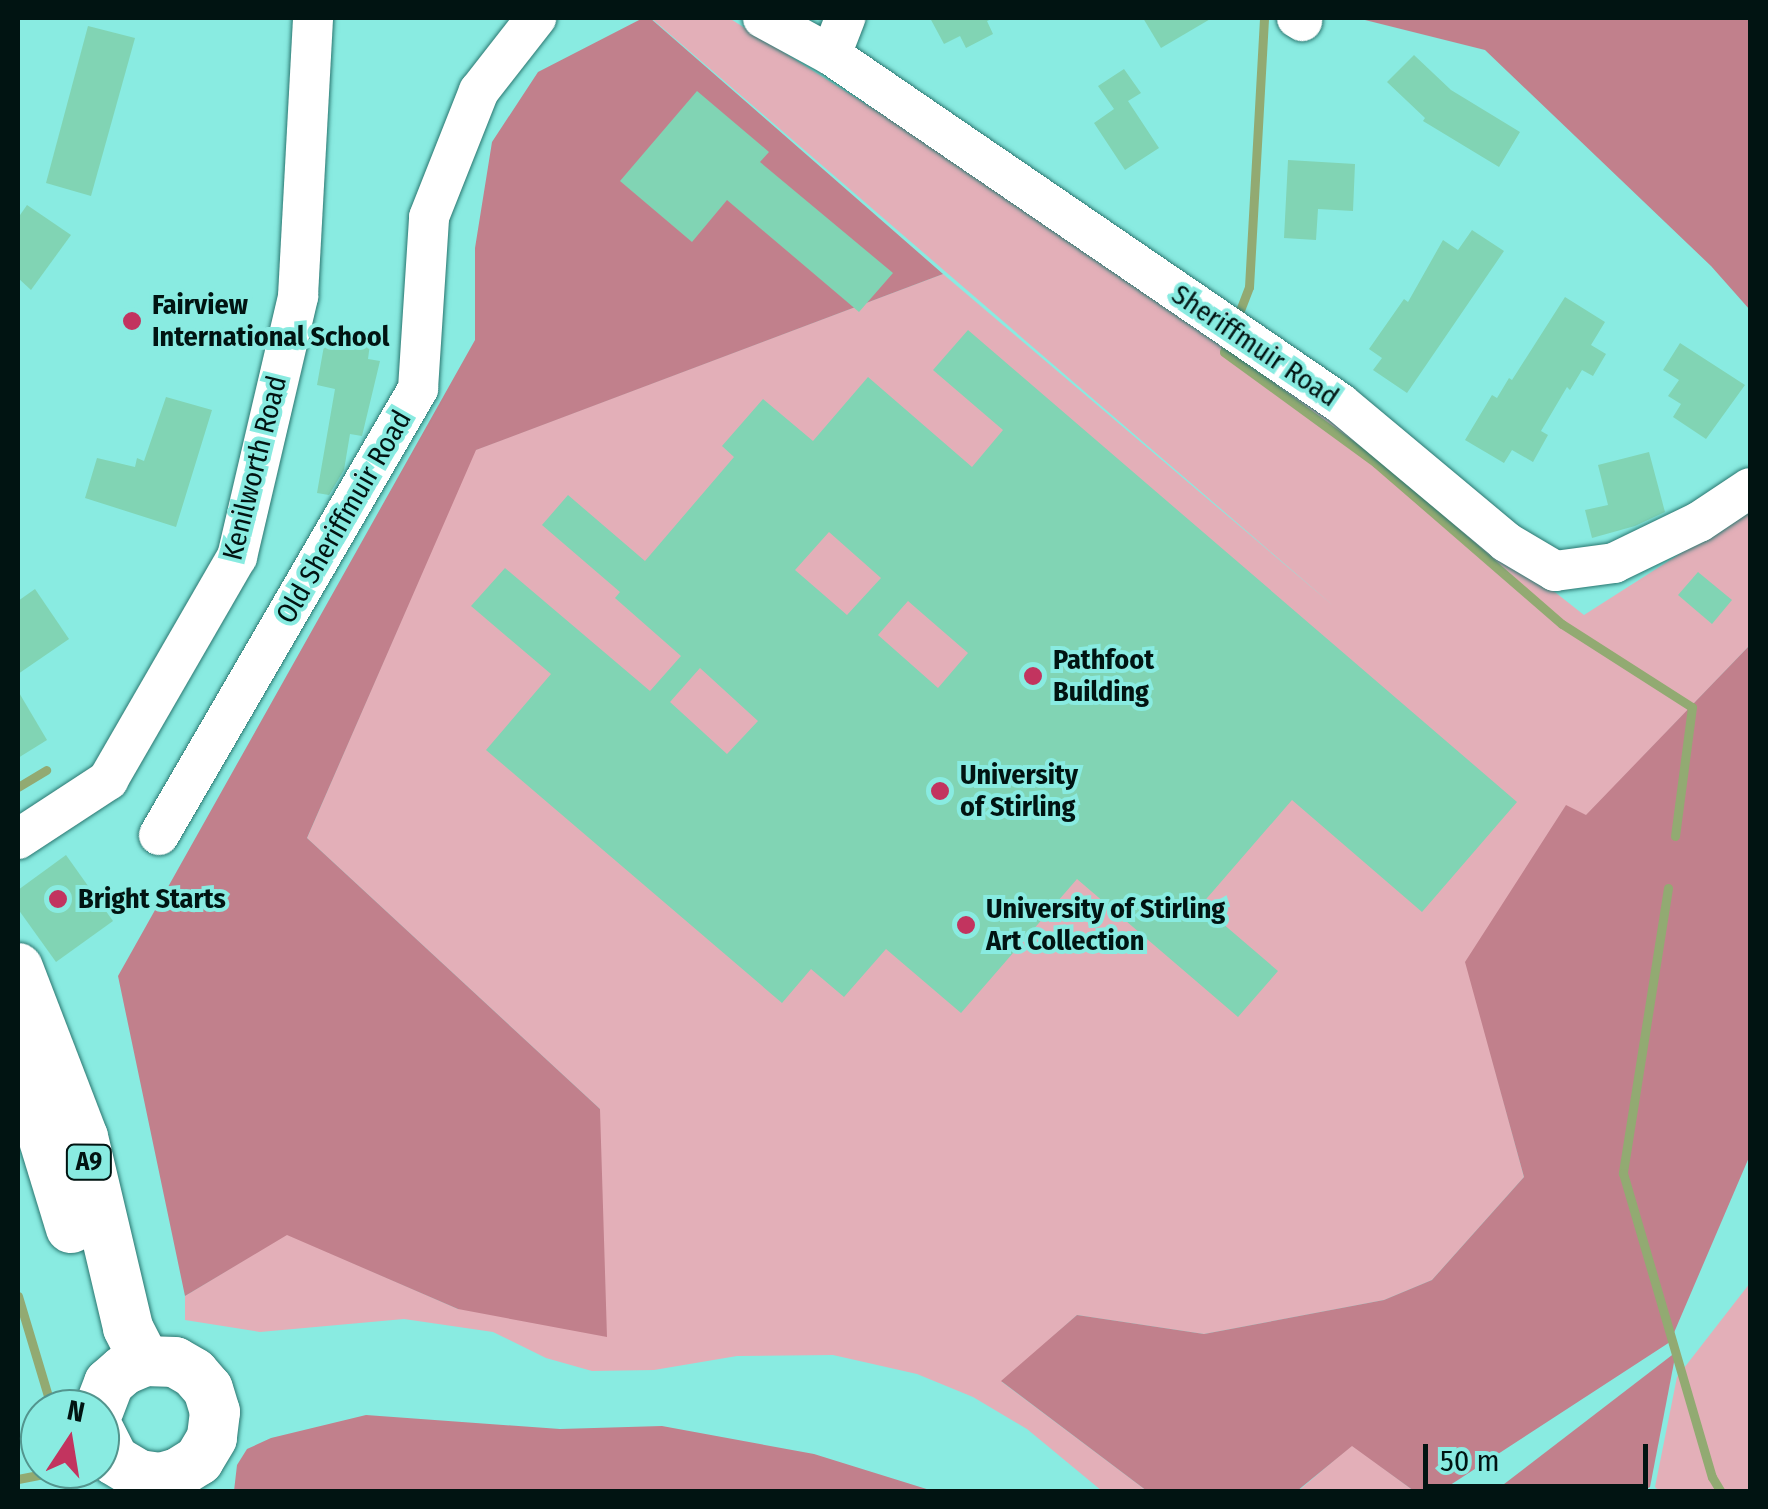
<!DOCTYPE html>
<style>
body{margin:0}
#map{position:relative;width:1768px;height:1509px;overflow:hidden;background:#89ebe1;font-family:"Fira Sans Condensed",sans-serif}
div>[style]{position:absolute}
.green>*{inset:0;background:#e3afb8}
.forest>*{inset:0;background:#c1808c}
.stream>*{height:9px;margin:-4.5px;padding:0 4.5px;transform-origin:4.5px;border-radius:4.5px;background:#92aa72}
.building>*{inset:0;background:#81d4b4}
.roads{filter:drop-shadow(0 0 2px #2a7670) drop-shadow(0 0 2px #2a7670)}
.minor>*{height:40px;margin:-20px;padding:0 20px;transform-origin:20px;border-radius:20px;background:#fff}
.major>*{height:50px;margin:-25px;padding:0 25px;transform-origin:25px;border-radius:25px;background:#fff}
.dots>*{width:28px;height:28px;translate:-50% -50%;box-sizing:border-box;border:5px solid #89ebe1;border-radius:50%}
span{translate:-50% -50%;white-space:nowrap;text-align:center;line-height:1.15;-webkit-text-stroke:8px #89ebe1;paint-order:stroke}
.shield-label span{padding:2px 8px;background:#89ebe1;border:2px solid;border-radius:8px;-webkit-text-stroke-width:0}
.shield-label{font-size:25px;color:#011412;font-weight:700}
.poi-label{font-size:28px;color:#011412;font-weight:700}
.left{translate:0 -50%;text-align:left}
.street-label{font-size:28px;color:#011412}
.frame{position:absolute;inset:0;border:20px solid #011412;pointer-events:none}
.north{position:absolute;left:20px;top:1389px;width:100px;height:100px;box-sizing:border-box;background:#89ebe1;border:2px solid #53958e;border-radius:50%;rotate:12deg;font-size:28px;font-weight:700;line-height:40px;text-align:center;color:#011412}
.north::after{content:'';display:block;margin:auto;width:35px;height:45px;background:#c2345f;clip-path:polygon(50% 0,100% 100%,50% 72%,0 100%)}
.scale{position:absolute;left:1423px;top:1444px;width:225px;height:45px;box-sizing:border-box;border:5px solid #011412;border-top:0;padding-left:12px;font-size:30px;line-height:35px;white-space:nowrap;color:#011412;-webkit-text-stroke:8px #89ebe1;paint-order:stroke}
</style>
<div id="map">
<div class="green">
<i style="clip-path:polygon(651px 18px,729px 18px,1210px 321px,1584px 615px,1750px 509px,1750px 645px,1586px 816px,1566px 806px,1466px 962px,1524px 1177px,1432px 1280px,1384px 1300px,1204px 1334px,1077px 1315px,1002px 1382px,1147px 1491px,1102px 1491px,1027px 1429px,973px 1397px,917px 1374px,833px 1355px,737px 1356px,654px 1370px,592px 1371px,546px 1358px,493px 1332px,404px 1319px,260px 1332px,185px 1320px,185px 1296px,287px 1234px,458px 1309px,600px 1109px,307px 838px,475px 450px,943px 274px,1336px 608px)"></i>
<i style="clip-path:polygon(1750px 1283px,1750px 1491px,1659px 1491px,1655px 1487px,1677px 1377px)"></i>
<i style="clip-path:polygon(1352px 1445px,1414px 1491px,1297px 1492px)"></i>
</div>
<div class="forest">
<i style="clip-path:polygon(643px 18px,650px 18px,943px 274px,476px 450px,307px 838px,600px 1109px,607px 1337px,458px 1309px,287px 1235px,185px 1296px,118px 976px,475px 340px,475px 248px,492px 142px,538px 72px)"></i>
<i style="clip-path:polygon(1357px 18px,1750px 18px,1750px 310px,1711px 266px,1485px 50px)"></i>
<i style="clip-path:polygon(1750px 645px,1750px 1155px,1670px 1342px,1441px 1491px,1414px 1491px,1352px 1446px,1297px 1491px,1147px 1491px,1001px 1381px,1077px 1315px,1204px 1334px,1384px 1300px,1432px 1280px,1524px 1177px,1465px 962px,1566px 805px,1586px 815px)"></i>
<i style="clip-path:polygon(1676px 1352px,1650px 1487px,1642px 1492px,1495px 1491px)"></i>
<i style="clip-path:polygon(366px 1415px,560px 1429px,662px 1426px,814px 1454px,933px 1491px,234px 1491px,237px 1465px,247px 1449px,271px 1438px)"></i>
</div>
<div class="stream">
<i style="left:1239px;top:313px;width:28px;rotate:-69deg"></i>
<i style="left:1249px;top:287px;width:268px;rotate:-86.8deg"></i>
<i style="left:1226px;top:347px;width:5px;rotate:112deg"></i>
<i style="left:1224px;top:352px;width:188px;rotate:36.1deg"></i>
<i style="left:1376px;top:463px;width:246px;rotate:40.9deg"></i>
<i style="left:1562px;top:624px;width:154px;rotate:32.6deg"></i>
<i style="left:1692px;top:707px;width:130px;rotate:97.5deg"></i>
<i style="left:18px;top:787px;width:33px;rotate:-31deg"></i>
<i style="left:1668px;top:888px;width:289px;rotate:99deg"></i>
<i style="left:1623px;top:1173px;width:317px;rotate:73.7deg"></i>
<i style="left:1712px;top:1477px;width:17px;rotate:59deg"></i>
<i style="left:18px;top:1296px;width:118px;rotate:73.3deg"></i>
<i style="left:18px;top:1479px;width:26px;rotate:-11deg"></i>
<i style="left:44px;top:1474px;width:5px;rotate:-79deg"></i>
</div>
<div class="building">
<i style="clip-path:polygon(930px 18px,994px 18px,987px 21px,993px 34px,966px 48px,960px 36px,944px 44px)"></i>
<i style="clip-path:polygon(1143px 18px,1212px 18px,1161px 48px)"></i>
<i style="clip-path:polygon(88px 26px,135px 38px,91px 196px,46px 183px)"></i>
<i style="clip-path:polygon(1414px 55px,1451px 90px,1520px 132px,1499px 167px,1423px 121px,1425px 118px,1387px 82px)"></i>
<i style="clip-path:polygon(1124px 69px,1141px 93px,1128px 101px,1159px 148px,1125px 170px,1094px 123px,1114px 109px,1098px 86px)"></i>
<i style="clip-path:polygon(697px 91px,769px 152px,760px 162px,893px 273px,859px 312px,727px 200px,692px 242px,620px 181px)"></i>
<i style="clip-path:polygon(1288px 160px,1355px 164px,1353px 211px,1318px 209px,1316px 240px,1284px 238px)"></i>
<i style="clip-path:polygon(27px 205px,71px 235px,31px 290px,18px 278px,18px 218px)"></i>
<i style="clip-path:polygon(1472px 230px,1504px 251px,1407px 393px,1373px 370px,1382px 358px,1369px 349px,1404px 299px,1408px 302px,1443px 240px,1458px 250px)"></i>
<i style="clip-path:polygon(1565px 297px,1605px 322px,1591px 345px,1606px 354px,1593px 376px,1582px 370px,1570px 390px,1567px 387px,1541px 431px,1548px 435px,1533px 462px,1512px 450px,1504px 463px,1465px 440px,1492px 395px,1497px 398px,1509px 378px,1512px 380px)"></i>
<i style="clip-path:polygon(327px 329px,355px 333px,353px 341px,370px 344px,368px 359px,380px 361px,362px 436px,350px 434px,344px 470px,329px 495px,317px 493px,335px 389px,317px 385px)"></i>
<i style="clip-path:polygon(evenodd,968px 330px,1517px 802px,1422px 912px,1292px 800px,1201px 905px,1278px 971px,1238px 1017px,1077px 879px,961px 1013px,886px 949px,844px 997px,811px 969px,782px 1003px,486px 750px,551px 674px,471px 606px,505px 568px,650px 691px,681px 656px,615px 598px,620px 592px,542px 525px,568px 495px,645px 561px,734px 457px,722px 446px,763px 399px,813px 441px,868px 377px,972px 467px,1003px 430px,933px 370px,968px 330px,829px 532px,881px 578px,847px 615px,795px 570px,829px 532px,968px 330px,908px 601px,968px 653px,938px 688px,878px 635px,908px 601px,968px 330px,700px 668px,758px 721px,727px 754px,670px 702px,700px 668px)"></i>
<i style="clip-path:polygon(1680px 343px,1745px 385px,1706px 439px,1673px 417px,1681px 404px,1668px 396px,1679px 380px,1663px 370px)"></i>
<i style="clip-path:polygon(166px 397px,212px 410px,176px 527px,85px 498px,97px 458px,135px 467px,137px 458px,144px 461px)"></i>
<i style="clip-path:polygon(1649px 452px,1665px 512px,1635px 526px,1592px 538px,1585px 510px,1608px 505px,1598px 465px)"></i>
<i style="clip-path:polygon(1698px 572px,1732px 600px,1712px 624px,1678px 595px)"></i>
<i style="clip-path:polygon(35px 589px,69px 639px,18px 674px,18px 601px)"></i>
<i style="clip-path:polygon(18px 691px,47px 740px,18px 758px)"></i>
<i style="clip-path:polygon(66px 855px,113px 921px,56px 962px,18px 909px,18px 890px)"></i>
</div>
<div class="roads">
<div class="minor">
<i style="left:763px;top:18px;width:77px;rotate:28.6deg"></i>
<i style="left:831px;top:55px;width:617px;rotate:34.36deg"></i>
<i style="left:1340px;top:403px;width:217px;rotate:39.9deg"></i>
<i style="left:1506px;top:542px;width:57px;rotate:30.6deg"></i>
<i style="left:1555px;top:571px;width:60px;rotate:-7.7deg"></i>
<i style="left:1614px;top:563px;width:94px;rotate:-25.8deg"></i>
<i style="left:1699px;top:522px;width:61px;rotate:-33.7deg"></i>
<i style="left:1297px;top:18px;width:6px;rotate:31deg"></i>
<i style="left:831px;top:55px;width:40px;rotate:-69deg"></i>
<i style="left:159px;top:835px;width:516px;rotate:-59.86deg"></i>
<i style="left:418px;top:389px;width:172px;rotate:-86.3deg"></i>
<i style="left:429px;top:217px;width:136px;rotate:-68.4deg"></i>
<i style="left:479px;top:91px;width:93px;rotate:-52deg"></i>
<i style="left:18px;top:839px;width:108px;rotate:-33.2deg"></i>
<i style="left:108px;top:780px;width:258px;rotate:-60deg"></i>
<i style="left:237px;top:557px;width:268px;rotate:-76.8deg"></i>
<i style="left:298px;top:296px;width:278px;rotate:-86.9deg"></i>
</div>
<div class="major">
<i style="left:18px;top:968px;width:181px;rotate:69deg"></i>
<i style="left:83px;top:1137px;width:196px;rotate:76.7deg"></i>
<i style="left:128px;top:1328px;width:37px;rotate:63deg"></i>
<i style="left:18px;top:1055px;width:181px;rotate:73deg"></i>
<i style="left:99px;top:1409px;width:28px;rotate:-69deg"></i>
<i style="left:109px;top:1383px;width:20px;rotate:-41deg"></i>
<i style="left:124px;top:1370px;width:23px;rotate:-23deg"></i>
<i style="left:145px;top:1361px;width:30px;rotate:2deg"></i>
<i style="left:175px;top:1362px;width:22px;rotate:30deg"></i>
<i style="left:194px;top:1373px;width:21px;rotate:49deg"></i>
<i style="left:208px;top:1389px;width:24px;rotate:73deg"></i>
<i style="left:215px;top:1412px;width:26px;rotate:97deg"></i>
<i style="left:212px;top:1438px;width:26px;rotate:121deg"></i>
<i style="left:199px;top:1460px;width:25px;rotate:148deg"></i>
<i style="left:178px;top:1473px;width:19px;rotate:164deg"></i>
<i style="left:160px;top:1478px;width:21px;rotate:-172deg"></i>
<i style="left:139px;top:1475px;width:29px;rotate:-149deg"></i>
<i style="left:114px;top:1460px;width:31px;rotate:-117deg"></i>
</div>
</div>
<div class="dots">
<i style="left:132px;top:321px;background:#c2345f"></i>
<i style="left:1033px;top:676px;background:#c2345f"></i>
<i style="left:940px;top:791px;background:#c2345f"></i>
<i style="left:58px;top:899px;background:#c2345f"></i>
<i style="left:966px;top:925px;background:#c2345f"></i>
</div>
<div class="shield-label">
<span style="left:89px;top:1162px">A9</span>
</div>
<div class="poi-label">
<span class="left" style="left:152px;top:321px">Fairview<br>International School</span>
<span class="left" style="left:1053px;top:676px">Pathfoot<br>Building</span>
<span class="left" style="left:960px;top:791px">University<br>of Stirling</span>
<span class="left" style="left:78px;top:899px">Bright Starts</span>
<span class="left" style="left:986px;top:925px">University of Stirling<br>Art Collection</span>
</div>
<div class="street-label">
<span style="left:1255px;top:346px;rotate:34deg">Sheriffmuir Road</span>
<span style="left:255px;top:468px;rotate:-76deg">Kenilworth Road</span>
<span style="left:344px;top:517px;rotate:-60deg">Old Sheriffmuir Road</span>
</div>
<div class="frame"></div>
<div class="north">N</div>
<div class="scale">50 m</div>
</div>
